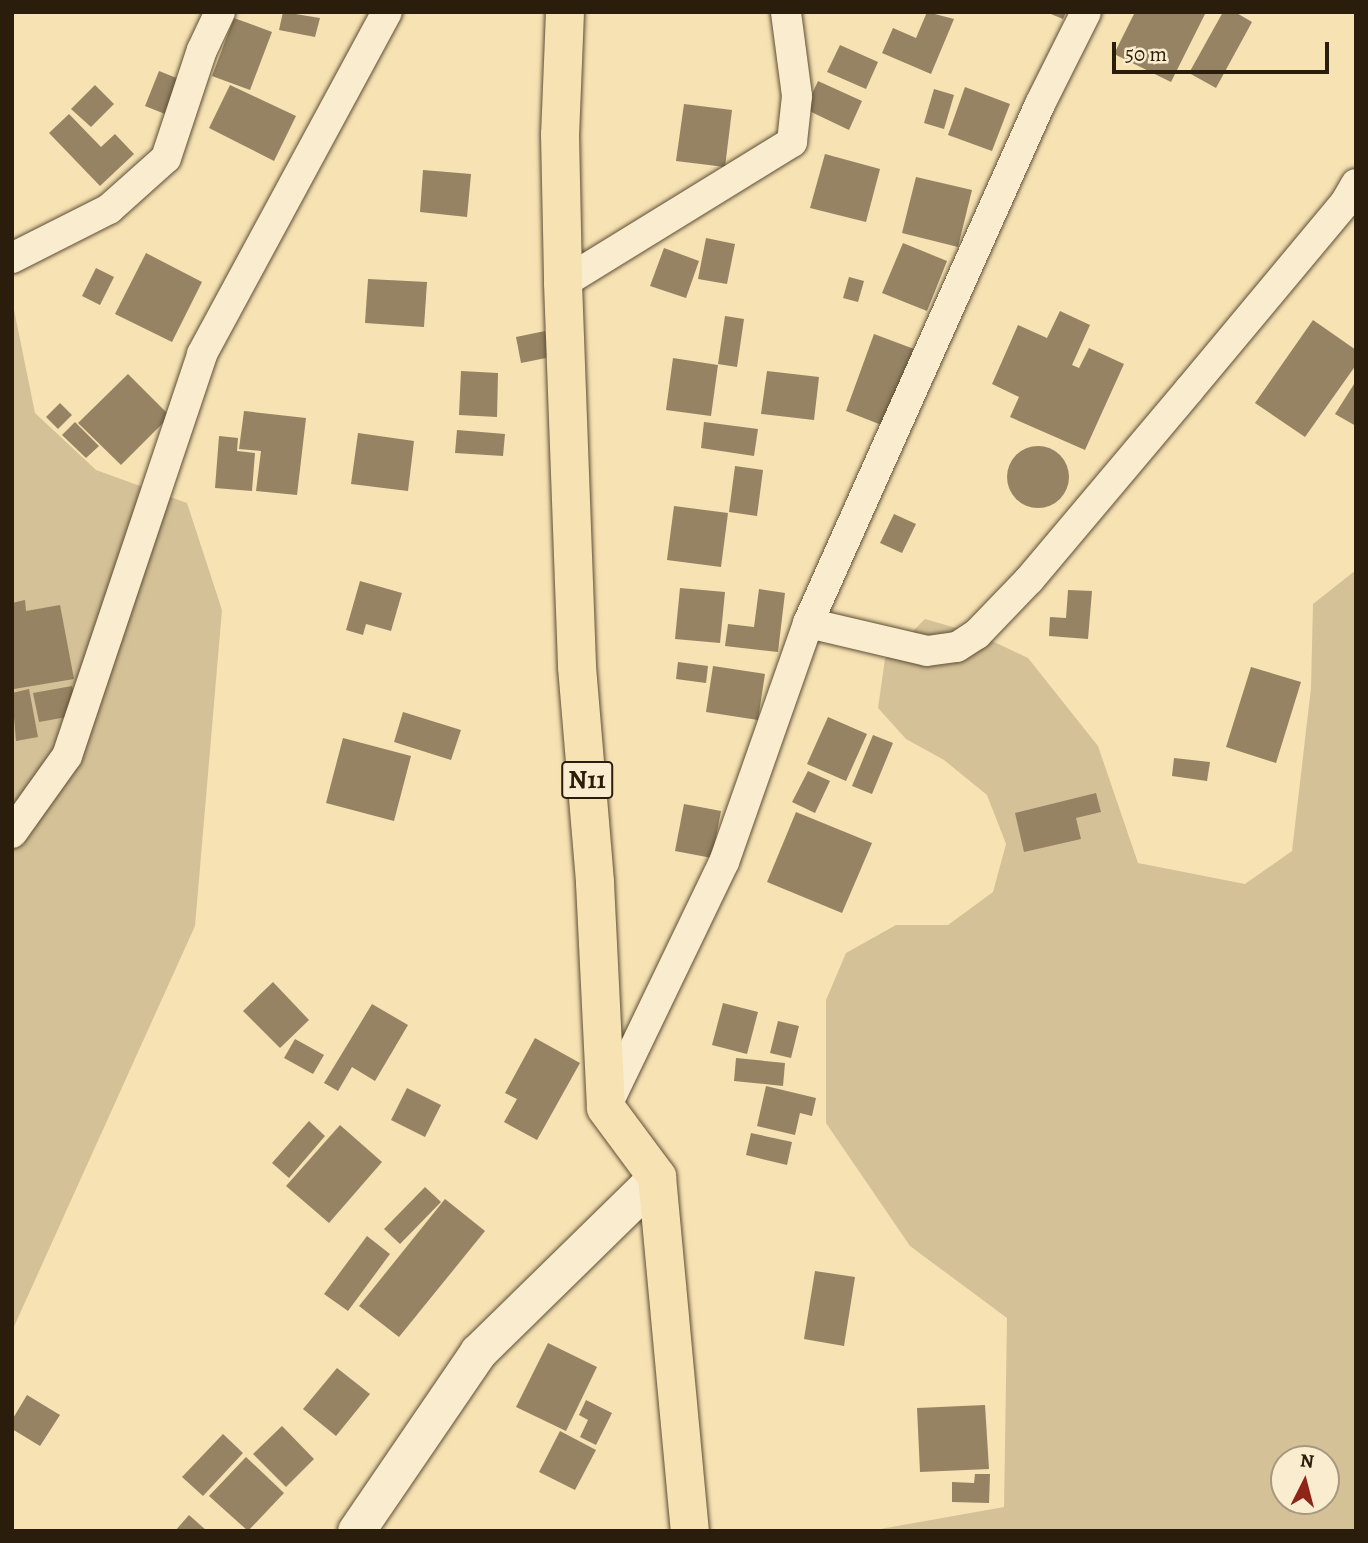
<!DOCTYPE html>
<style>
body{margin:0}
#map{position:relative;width:1368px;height:1543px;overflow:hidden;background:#f7e2b3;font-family:Alegreya,serif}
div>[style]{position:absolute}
.green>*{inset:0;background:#d4c197}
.building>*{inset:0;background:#958363}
.round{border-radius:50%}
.roads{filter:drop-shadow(0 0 2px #5d4e36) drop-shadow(0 0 2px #5d4e36)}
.minor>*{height:30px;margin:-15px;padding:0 15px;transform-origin:15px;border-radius:15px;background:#faecce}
.tertiary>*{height:37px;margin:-18.5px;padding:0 18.5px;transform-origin:18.5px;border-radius:18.5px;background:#faecce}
.trunk>*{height:38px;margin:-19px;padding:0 19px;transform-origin:19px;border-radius:19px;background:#f7e2b3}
span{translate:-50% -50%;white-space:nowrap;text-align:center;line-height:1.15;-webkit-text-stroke:6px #faecce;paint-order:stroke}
.shield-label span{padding:2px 5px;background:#faecce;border:2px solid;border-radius:5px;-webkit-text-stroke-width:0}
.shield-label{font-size:26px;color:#2a1d0c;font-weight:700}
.frame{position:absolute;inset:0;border:14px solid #2a1d0c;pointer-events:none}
.north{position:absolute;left:1270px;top:1445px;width:70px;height:70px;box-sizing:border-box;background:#faecce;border:2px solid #a79980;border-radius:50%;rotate:6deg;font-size:19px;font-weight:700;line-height:28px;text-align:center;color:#2a1d0c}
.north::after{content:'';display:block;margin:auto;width:24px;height:32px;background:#8f2418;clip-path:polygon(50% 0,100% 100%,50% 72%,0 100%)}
.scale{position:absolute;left:1112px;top:42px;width:217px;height:32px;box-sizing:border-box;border:4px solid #2a1d0c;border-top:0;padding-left:9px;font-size:21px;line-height:24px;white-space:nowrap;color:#2a1d0c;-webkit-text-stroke:5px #faecce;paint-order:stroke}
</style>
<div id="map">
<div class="green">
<i style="clip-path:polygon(12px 300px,35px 413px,96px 470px,187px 503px,222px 610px,195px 926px,12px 1331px)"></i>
<i style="clip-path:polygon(evenodd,1356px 570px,1356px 1531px,869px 1531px,1004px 1507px,1007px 1318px,910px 1246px,826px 1123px,826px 1000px,846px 953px,896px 925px,948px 925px,993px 892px,1006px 844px,987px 795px,944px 760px,906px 739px,878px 708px,885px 659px,925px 619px,977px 634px,1028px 658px,1098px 746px,1138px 863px,1245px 884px,1292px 851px,1311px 688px,1313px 604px,1356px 570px,1284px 1459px,1326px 1459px,1326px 1501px,1284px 1501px,1284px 1459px)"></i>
</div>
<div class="building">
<i style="clip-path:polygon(283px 12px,320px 18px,315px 37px,279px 30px)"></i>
<i style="clip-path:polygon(927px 12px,954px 19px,931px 74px,882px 53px,893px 28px,916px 38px)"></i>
<i style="clip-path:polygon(1046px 12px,1066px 12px,1063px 19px)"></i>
<i style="clip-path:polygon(1135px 12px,1206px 12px,1171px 82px,1114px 54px)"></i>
<i style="clip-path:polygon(1223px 12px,1235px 12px,1252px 22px,1216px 88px,1189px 73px)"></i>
<i style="clip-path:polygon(234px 18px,272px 32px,250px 90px,212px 76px)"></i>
<i style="clip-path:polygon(840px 45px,878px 62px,866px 89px,827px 72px)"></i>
<i style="clip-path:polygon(159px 71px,179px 79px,165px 114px,145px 106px)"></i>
<i style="clip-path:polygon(818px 81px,862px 101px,849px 130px,805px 109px)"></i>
<i style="clip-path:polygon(95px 85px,114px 104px,91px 127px,71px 109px)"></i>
<i style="clip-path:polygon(230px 85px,296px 116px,274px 161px,209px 128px)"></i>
<i style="clip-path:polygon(965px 87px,1010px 104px,992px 151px,948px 135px)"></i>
<i style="clip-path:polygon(934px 89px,954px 95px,944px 129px,924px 123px)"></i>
<i style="clip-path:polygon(684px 104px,732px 110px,725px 167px,676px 161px)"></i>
<i style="clip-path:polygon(69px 114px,101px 147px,115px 134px,134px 154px,100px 186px,49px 133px)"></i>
<i style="clip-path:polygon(825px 154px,880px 169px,866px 222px,810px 208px)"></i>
<i style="clip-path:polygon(423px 170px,471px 174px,467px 217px,420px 212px)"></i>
<i style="clip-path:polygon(916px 177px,972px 190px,958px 247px,902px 233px)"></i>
<i style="clip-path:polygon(706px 238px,735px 244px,727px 284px,698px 279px)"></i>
<i style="clip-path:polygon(903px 243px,947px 261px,927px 311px,882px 293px)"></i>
<i style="clip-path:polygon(664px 248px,699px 261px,686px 298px,650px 286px)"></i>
<i style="clip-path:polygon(146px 253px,202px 282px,172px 342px,115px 314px)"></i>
<i style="clip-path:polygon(96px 268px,114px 277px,100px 305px,82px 296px)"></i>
<i style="clip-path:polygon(849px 277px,864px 281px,858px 302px,843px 298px)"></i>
<i style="clip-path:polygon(368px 279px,427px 282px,424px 327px,365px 323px)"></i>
<i style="clip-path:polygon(1060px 311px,1090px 325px,1072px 365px,1079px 368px,1089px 348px,1124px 364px,1085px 450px,1010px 417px,1019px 397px,992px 384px,1018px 325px,1047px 338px)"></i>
<i style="clip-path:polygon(725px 316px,744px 319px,737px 367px,718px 364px)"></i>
<i style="clip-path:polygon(1313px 320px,1356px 350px,1356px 365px,1305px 437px,1255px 403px)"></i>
<i style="clip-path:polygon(545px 331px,551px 357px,521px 363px,516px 337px)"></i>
<i style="clip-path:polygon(874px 334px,914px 349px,884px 426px,846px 411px)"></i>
<i style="clip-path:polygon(673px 358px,718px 365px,711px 416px,666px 410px)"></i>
<i style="clip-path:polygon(461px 371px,498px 373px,497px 417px,459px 415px)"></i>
<i style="clip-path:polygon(767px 371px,819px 377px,814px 420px,761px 414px)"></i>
<i style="clip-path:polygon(128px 374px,170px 416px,121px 465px,78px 423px)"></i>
<i style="clip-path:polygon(1356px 381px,1356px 426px,1335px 414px)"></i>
<i style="clip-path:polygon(60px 403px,72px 415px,58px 429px,46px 417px)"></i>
<i style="clip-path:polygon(244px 411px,306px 418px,297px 495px,256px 491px,261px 451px,239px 449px)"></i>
<i style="clip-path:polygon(75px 422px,99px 446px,86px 458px,62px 435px)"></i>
<i style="clip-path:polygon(704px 422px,758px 429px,754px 456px,701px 448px)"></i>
<i style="clip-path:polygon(457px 430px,505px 434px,503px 456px,455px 453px)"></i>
<i style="clip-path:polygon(358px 433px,414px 441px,408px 491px,351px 484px)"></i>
<i style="clip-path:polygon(219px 436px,238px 438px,237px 451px,255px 453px,252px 491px,215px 488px)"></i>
<i class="round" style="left:1007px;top:446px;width:62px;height:62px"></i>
<i style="clip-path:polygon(735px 466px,763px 470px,757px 516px,729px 512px)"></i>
<i style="clip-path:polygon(674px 506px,728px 513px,721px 567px,667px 560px)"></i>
<i style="clip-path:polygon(894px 514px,916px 524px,902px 553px,880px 543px)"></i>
<i style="clip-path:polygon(360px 581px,402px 593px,391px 631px,366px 624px,363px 635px,346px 630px)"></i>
<i style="clip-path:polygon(680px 588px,725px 592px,720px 643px,675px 639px)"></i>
<i style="clip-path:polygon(759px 589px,785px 593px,778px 652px,725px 646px,728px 624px,754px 627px)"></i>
<i style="clip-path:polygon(1068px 590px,1092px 591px,1088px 639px,1049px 636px,1050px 617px,1066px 618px)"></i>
<i style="clip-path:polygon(25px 600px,26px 611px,60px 605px,74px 679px,14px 689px,12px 603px)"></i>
<i style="clip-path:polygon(678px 662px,708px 666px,706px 683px,676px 679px)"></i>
<i style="clip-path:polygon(713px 666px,765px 674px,758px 720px,706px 712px)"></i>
<i style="clip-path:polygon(1251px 667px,1301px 682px,1276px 763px,1226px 747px)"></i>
<i style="clip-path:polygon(72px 686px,78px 715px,39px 722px,33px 693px)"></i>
<i style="clip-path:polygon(29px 689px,38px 737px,16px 741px,12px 693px)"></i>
<i style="clip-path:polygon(403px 712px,461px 730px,451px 760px,394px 742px)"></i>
<i style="clip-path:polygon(828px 717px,867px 734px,846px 781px,807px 764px)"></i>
<i style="clip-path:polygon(873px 735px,893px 743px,872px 794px,852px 786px)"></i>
<i style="clip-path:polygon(343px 738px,411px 756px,394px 821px,326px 803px)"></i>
<i style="clip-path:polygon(1174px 758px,1210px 762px,1207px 781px,1172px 776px)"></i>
<i style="clip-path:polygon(808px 771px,830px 781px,815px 813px,792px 802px)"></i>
<i style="clip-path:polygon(1096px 793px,1101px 812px,1076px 818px,1081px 839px,1024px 852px,1015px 813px)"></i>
<i style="clip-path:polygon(684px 804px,721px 811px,712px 858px,675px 851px)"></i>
<i style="clip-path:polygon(796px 812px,872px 843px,842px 913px,767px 882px)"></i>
<i style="clip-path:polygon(273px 982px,309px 1020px,280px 1048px,243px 1011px)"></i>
<i style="clip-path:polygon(723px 1003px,758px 1012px,747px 1054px,712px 1045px)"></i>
<i style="clip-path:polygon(372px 1004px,408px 1025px,375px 1081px,352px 1067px,338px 1091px,324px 1083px)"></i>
<i style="clip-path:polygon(778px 1021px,799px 1026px,791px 1058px,770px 1053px)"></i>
<i style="clip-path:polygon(535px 1038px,580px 1063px,537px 1140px,504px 1122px,517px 1099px,505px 1093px)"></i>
<i style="clip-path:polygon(295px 1039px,324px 1055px,313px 1074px,284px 1058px)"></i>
<i style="clip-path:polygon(736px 1058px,785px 1063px,783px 1086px,734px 1081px)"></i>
<i style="clip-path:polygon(766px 1086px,816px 1098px,812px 1116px,800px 1113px,795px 1135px,757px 1126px)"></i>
<i style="clip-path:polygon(407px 1088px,441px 1105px,425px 1137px,391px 1120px)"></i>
<i style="clip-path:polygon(309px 1121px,325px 1136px,289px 1178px,272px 1163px)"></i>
<i style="clip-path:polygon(340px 1125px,382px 1162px,329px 1223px,286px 1186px)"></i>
<i style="clip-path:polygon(751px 1133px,792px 1142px,787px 1165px,746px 1155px)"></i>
<i style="clip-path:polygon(425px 1187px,441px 1202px,400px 1244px,384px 1229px)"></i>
<i style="clip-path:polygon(445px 1199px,485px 1231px,399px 1337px,359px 1306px)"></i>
<i style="clip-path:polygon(367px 1236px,390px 1254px,348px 1311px,324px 1294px)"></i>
<i style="clip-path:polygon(815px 1271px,855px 1277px,844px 1346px,804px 1339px)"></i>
<i style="clip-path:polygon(548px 1343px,597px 1367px,566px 1431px,516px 1407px)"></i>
<i style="clip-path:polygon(337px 1368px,370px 1394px,336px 1436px,303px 1409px)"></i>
<i style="clip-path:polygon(27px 1395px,60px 1415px,40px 1446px,12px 1429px,12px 1420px)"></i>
<i style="clip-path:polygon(586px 1400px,612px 1413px,596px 1445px,580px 1437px,588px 1420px,579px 1415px)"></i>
<i style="clip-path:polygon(985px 1405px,989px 1469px,920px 1472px,917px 1408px)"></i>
<i style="clip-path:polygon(282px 1426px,314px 1459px,286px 1487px,253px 1454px)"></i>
<i style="clip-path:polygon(560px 1431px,596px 1450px,575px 1490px,539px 1472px)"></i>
<i style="clip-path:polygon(223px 1434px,243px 1453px,203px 1496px,182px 1477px)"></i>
<i style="clip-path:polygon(246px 1457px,284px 1493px,248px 1531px,209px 1496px)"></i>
<i style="clip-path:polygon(975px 1474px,990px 1474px,989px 1503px,952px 1502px,952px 1482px,974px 1483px)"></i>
<i style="clip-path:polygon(189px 1515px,207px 1531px,175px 1531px)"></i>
</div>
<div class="roads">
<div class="minor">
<i style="left:12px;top:258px;width:109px;rotate:-26.8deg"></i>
<i style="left:109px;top:209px;width:76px;rotate:-41.8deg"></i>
<i style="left:166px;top:158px;width:114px;rotate:-71.6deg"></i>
<i style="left:202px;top:50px;width:42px;rotate:-64.7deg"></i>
<i style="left:563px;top:283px;width:269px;rotate:-31.6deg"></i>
<i style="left:792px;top:142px;width:46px;rotate:-83.8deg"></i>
<i style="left:797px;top:96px;width:85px;rotate:-97.5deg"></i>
<i style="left:808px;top:623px;width:122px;rotate:13.2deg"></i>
<i style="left:927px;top:651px;width:30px;rotate:-8deg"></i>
<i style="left:957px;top:647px;width:24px;rotate:-33deg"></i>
<i style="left:977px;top:634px;width:75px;rotate:-46.1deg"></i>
<i style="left:1029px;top:580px;width:248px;rotate:-49.9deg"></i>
<i style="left:1189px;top:390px;width:244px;rotate:-50.2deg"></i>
<i style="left:1345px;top:203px;width:22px;rotate:-60deg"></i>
<i style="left:12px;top:833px;width:95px;rotate:-54.5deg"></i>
<i style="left:67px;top:756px;width:424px;rotate:-71.4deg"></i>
<i style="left:202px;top:354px;width:389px;rotate:-61.6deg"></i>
<i style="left:606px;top:1107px;width:272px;rotate:-64.3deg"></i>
<i style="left:724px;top:862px;width:253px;rotate:-70.6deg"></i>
<i style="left:808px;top:623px;width:568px;rotate:-65.91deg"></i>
<i style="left:1040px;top:104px;width:103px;rotate:-63.4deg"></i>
</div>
<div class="tertiary">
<i style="left:356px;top:1531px;width:217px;rotate:-55.7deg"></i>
<i style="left:478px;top:1352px;width:250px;rotate:-44.4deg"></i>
</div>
<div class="trunk">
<i style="left:565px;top:12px;width:122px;rotate:92.3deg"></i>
<i style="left:560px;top:134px;width:149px;rotate:88.8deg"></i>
<i style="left:563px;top:283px;width:384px;rotate:87.9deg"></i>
<i style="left:577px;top:667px;width:217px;rotate:85.2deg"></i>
<i style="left:595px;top:883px;width:225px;rotate:87.2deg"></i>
<i style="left:606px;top:1108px;width:86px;rotate:53.5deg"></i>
<i style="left:657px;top:1177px;width:356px;rotate:84.7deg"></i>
</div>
</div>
<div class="shield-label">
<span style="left:587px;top:780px">N11</span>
</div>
<div class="frame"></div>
<div class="north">N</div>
<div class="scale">50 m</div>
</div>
